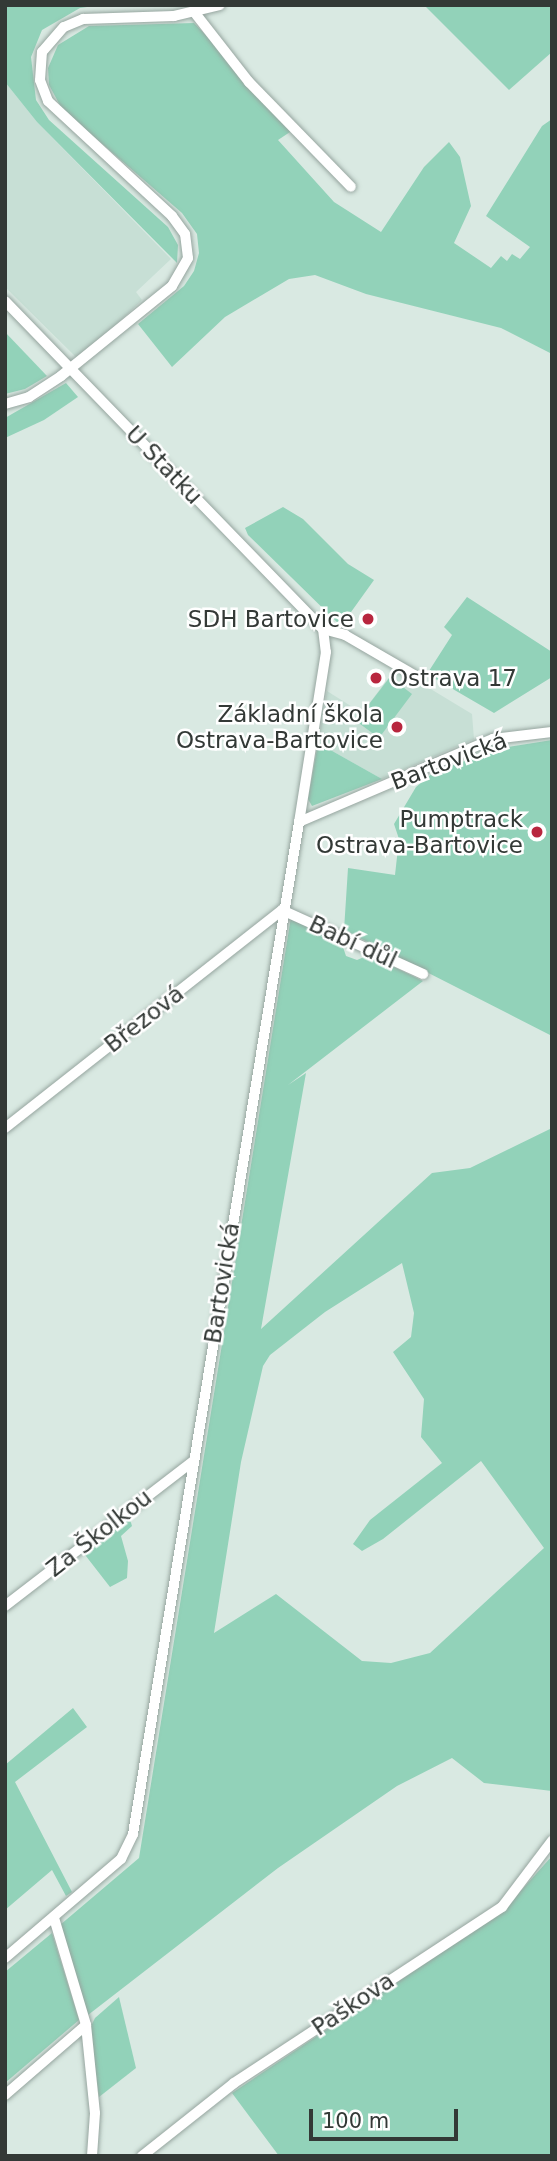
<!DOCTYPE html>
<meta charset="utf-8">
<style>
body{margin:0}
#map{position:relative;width:557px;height:2161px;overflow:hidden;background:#d9e9e2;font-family:"DejaVu Sans",sans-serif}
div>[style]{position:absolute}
.built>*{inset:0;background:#c7dfd5}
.green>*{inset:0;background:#92d2b9}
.roads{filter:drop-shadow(0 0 2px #96a59f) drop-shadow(0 0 2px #96a59f)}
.minor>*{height:10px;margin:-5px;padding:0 5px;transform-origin:5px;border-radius:5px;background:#fff}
.dots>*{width:19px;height:19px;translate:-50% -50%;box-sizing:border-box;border:4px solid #fff;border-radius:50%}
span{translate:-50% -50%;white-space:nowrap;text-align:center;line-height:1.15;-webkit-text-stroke:5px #fff;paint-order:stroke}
.street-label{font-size:23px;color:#333936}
.poi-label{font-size:23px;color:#333936}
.right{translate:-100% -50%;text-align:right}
.left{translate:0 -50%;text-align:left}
.frame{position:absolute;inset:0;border:7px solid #333936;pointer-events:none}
.scale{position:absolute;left:309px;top:2109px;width:149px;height:32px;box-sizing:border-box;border:4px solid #333936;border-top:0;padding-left:9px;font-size:21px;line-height:24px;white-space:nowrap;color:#333936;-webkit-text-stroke:5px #fff;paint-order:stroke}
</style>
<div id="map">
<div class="built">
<i style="clip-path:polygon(5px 82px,37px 122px,171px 259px,136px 292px,142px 300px,79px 360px,5px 287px)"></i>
<i style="clip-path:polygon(396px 668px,472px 714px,474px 739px,382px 779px,318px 743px,327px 691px,362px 713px)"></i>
</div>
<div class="green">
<i style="clip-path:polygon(5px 5px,101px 5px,80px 8px,42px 30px,31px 57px,36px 100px,49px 120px,168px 227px,178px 245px,177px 263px,37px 122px,5px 82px)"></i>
<i style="clip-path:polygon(424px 5px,552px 5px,552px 52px,509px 90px)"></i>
<i style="clip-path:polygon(194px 23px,296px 128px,278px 140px,334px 202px,381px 232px,424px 167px,449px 142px,460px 157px,471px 206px,454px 243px,491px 268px,501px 256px,507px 261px,512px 254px,520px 259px,530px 247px,486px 216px,542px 126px,552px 119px,552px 354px,501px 328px,366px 294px,315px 275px,289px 279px,225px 317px,172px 367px,138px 324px,184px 286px,194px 271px,199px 253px,197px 234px,182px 213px,62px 109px,49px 85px,48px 68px,58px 45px,89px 26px)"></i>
<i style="clip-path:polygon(5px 332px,47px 376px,25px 389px,5px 394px)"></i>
<i style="clip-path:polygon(66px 383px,78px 397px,44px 420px,5px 438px,5px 418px)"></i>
<i style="clip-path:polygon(283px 507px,303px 519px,348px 564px,374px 580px,341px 626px,248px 535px,245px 528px)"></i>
<i style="clip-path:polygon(467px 597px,552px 652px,552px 677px,494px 713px,427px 674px,452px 635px,444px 627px)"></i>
<i style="clip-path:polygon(390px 677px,412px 694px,379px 738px,356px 721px)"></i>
<i style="clip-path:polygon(552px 740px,552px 1036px,344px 930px,348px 868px,395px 875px,399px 839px,394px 824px,416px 787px,434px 772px,501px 748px)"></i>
<i style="clip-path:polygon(318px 743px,382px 779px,312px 806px,308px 799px)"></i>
<i style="clip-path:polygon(evenodd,291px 917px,341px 941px,346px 956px,357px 960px,369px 955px,423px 981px,288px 1085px,306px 1073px,261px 1329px,432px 1173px,470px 1168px,552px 1128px,552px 1791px,484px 1783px,452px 1758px,397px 1786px,278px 1868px,88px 2015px,60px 1925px,139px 1858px,291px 917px,402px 1263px,414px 1313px,411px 1337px,393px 1352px,424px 1399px,421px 1437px,442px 1463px,370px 1520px,353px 1544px,362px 1551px,383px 1539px,481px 1461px,544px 1548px,430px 1653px,391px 1663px,362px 1661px,276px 1594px,214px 1633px,241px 1462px,263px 1366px,270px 1355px,325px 1312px,402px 1263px)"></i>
<i style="clip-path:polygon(129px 1516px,132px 1526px,121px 1536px,128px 1561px,127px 1578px,110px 1587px,82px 1551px)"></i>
<i style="clip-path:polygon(73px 1708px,87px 1727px,15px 1782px,72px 1892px,66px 1896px,52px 1870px,5px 1910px,5px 1765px)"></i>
<i style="clip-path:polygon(552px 1856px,552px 2156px,279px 2156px,232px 2093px,502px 1912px)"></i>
<i style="clip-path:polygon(52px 1933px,79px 2020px,5px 2083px,5px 1972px)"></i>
<i style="clip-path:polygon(119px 1997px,136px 2068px,99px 2097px,90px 2028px,95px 2018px)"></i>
</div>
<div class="roads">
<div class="minor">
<i style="left:195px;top:13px;width:88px;rotate:52deg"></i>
<i style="left:249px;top:82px;width:146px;rotate:45.8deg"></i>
<i style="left:5px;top:301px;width:457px;rotate:45.9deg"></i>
<i style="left:323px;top:629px;width:23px;rotate:83deg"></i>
<i style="left:326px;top:652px;width:172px;rotate:99deg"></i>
<i style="left:5px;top:404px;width:25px;rotate:-16deg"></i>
<i style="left:29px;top:397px;width:38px;rotate:-33deg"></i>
<i style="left:61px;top:376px;width:143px;rotate:-39deg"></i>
<i style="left:172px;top:286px;width:32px;rotate:-60deg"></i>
<i style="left:188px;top:258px;width:24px;rotate:-97deg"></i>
<i style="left:185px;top:234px;width:22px;rotate:-126deg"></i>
<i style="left:172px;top:216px;width:169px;rotate:-137.2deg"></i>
<i style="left:48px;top:101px;width:22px;rotate:-111deg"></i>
<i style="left:40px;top:80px;width:28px;rotate:-86deg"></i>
<i style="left:42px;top:52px;width:33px;rotate:-49deg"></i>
<i style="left:64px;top:27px;width:21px;rotate:-23deg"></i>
<i style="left:83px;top:19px;width:91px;rotate:-1.9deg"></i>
<i style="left:174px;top:16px;width:47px;rotate:-13.4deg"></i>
<i style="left:323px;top:629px;width:23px;rotate:15deg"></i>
<i style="left:345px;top:635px;width:80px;rotate:30.1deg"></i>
<i style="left:5px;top:1128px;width:352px;rotate:-38.2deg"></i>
<i style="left:282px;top:910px;width:155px;rotate:24.4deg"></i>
<i style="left:5px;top:1606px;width:237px;rotate:-37.6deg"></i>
<i style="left:54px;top:1918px;width:112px;rotate:73.3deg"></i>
<i style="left:86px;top:2025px;width:88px;rotate:84.2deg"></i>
<i style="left:95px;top:2113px;width:43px;rotate:94deg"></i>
<i style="left:5px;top:1958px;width:153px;rotate:-40.5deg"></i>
<i style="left:121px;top:1859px;width:28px;rotate:-64deg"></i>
<i style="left:133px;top:1834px;width:1026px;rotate:-80.68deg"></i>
<i style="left:299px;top:822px;width:211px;rotate:-23.2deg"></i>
<i style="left:493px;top:739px;width:59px;rotate:-6.8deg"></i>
<i style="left:5px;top:2095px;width:107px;rotate:-40.8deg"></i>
<i style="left:142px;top:2156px;width:117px;rotate:-38.4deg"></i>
<i style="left:234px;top:2083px;width:321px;rotate:-33.3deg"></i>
<i style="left:502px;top:1907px;width:83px;rotate:-52.9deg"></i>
</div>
</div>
<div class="dots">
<i style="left:368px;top:619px;background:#b8263e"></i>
<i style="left:376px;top:678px;background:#b8263e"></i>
<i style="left:397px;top:727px;background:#b8263e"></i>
<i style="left:537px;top:832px;background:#b8263e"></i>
</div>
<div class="street-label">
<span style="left:164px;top:465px;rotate:46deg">U Statku</span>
<span style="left:449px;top:761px;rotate:-21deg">Bartovická</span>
<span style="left:353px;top:942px;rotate:25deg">Babí důl</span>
<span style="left:144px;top:1019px;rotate:-38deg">Březová</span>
<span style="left:222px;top:1283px;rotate:-81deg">Bartovická</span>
<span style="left:99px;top:1533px;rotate:-38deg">Za Školkou</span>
<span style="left:353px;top:2004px;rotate:-34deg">Paškova</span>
</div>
<div class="poi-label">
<span class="right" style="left:354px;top:619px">SDH Bartovice</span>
<span class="left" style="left:390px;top:678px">Ostrava 17</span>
<span class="right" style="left:383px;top:727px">Základní škola<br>Ostrava-Bartovice</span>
<span class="right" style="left:523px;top:832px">Pumptrack<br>Ostrava-Bartovice</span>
</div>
<div class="frame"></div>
<div class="scale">100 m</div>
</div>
